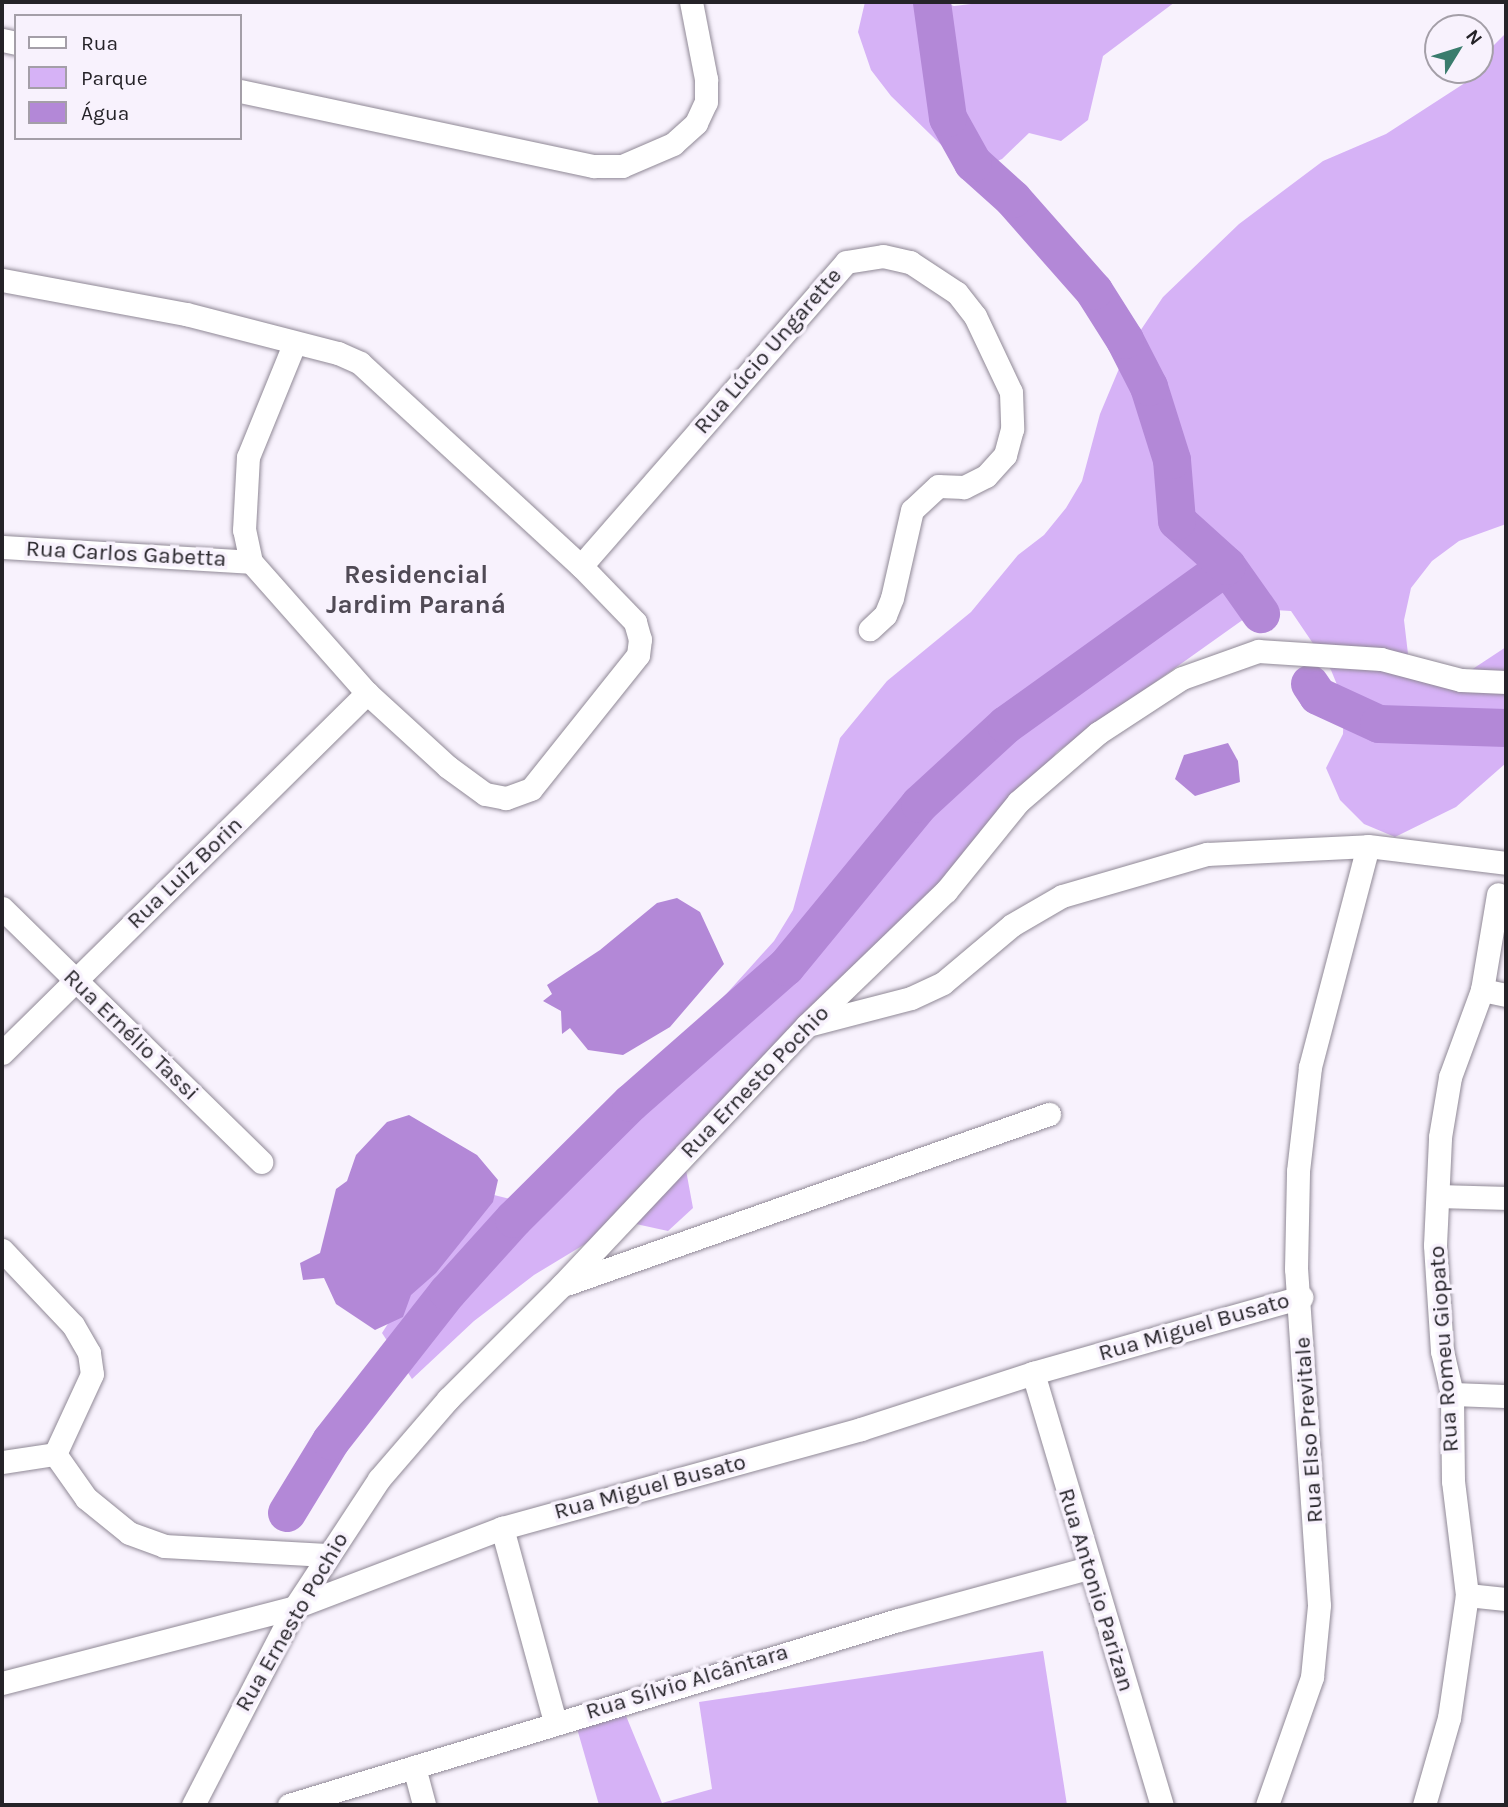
<!DOCTYPE html>
<meta charset="utf-8">
<style>
body{margin:0}
#map{position:relative;width:1508px;height:1807px;overflow:hidden;background:#f8f2fd;font-family:Karla,sans-serif}
div>[style]{position:absolute}
.green>*{inset:0;background:#d6b2f6}
.water>*{inset:0;background:#b388d7}
.river>*{height:38px;margin:-19px;padding:0 19px;transform-origin:19px;border-radius:19px;background:#b388d7}
.roads{filter:drop-shadow(0 0 2px #908996) drop-shadow(0 0 2px #908996)}
.minor>*{height:23px;margin:-11.5px;padding:0 11.5px;transform-origin:11.5px;border-radius:11.5px;background:#fff}
span{translate:-50% -50%;white-space:nowrap;text-align:center;line-height:1.15;-webkit-text-stroke:7px #f8f2fd;paint-order:stroke}
.street-label{font-size:23px;color:#252328}
.quarter-label{font-size:26px;color:#504a55;font-weight:700}
.frame{position:absolute;inset:0;border:4px solid #252328;pointer-events:none}
.legend{position:absolute;left:14px;top:14px;width:228px;height:126px;box-sizing:border-box;background:#f8f2fd;border:2px solid #a49fa8;margin:0;padding:9px 12px;list-style:none;font-size:21px;color:#252328}
.legend li{display:flex;align-items:center;gap:14px;height:35px}
.legend b{width:35px;border:2px solid #a49fa8}
.north{position:absolute;left:1424px;top:14px;width:70px;height:70px;box-sizing:border-box;background:#f8f2fd;border:2px solid #a49fa8;border-radius:50%;rotate:52deg;font-size:19px;font-weight:700;line-height:28px;text-align:center;color:#252328}
.north::after{content:'';display:block;margin:auto;width:24px;height:32px;background:#3a7c6d;clip-path:polygon(50% 0,100% 100%,50% 72%,0 100%)}
</style>
<div id="map">
<div class="green">
<i style="clip-path:polygon(865px 2px,942px 2px,954px 6px,988px 2px,1175px 2px,1103px 56px,1088px 120px,1061px 141px,1029px 133px,1002px 159px,970px 173px,891px 96px,871px 70px,858px 32px)"></i>
<i style="clip-path:polygon(1506px 33px,1506px 524px,1459px 541px,1432px 561px,1411px 588px,1404px 620px,1408px 654px,1428px 680px,1462px 676px,1506px 647px,1506px 763px,1456px 807px,1395px 837px,1364px 824px,1340px 800px,1326px 768px,1343px 734px,1344px 702px,1331px 670px,1291px 611px,1258px 609px,1057px 752px,1009px 814px,681px 1143px,693px 1208px,668px 1231px,636px 1224px,605px 1232px,534px 1275px,474px 1321px,412px 1379px,382px 1333px,421px 1272px,494px 1195px,526px 1203px,559px 1198px,566px 1166px,582px 1139px,657px 1071px,774px 941px,793px 910px,840px 738px,887px 681px,971px 612px,1018px 555px,1044px 535px,1066px 508px,1082px 481px,1100px 414px,1126px 352px,1163px 297px,1239px 224px,1323px 161px,1386px 134px,1471px 79px,1487px 52px)"></i>
<i style="clip-path:polygon(1043px 1651px,1067px 1805px,599px 1805px,576px 1725px,624px 1711px,662px 1803px,712px 1789px,699px 1702px)"></i>
</div>
<div class="water">
<i style="clip-path:polygon(1228px 743px,1238px 761px,1240px 782px,1195px 796px,1175px 779px,1184px 755px)"></i>
<i style="clip-path:polygon(677px 898px,700px 912px,724px 964px,670px 1027px,623px 1055px,588px 1050px,570px 1028px,562px 1034px,561px 1011px,543px 1001px,552px 994px,547px 985px,600px 950px,657px 903px)"></i>
<i style="clip-path:polygon(409px 1115px,477px 1155px,498px 1180px,493px 1202px,436px 1273px,411px 1295px,403px 1317px,375px 1330px,336px 1304px,324px 1278px,303px 1280px,300px 1263px,320px 1253px,336px 1189px,347px 1181px,356px 1155px,387px 1122px)"></i>
</div>
<div class="river">
<i style="left:1227px;top:566px;width:59px;rotate:54.7deg"></i>
<i style="left:1310px;top:684px;width:14px;rotate:56deg"></i>
<i style="left:1318px;top:696px;width:67px;rotate:24.7deg"></i>
<i style="left:1379px;top:724px;width:127px;rotate:1.8deg"></i>
<i style="left:287px;top:1513px;width:84px;rotate:-58.6deg"></i>
<i style="left:331px;top:1441px;width:189px;rotate:-51.9deg"></i>
<i style="left:448px;top:1292px;width:98px;rotate:-47.9deg"></i>
<i style="left:514px;top:1219px;width:165px;rotate:-44.8deg"></i>
<i style="left:631px;top:1103px;width:206px;rotate:-41.3deg"></i>
<i style="left:786px;top:967px;width:211px;rotate:-50.6deg"></i>
<i style="left:920px;top:804px;width:117px;rotate:-42.6deg"></i>
<i style="left:1006px;top:725px;width:272px;rotate:-35.7deg"></i>
<i style="left:1227px;top:566px;width:67px;rotate:-138deg"></i>
<i style="left:1177px;top:521px;width:61px;rotate:-94.7deg"></i>
<i style="left:1172px;top:460px;width:77px;rotate:-107.5deg"></i>
<i style="left:1149px;top:387px;width:53px;rotate:-117.1deg"></i>
<i style="left:1125px;top:340px;width:58px;rotate:-122.3deg"></i>
<i style="left:1094px;top:291px;width:123px;rotate:-131.4deg"></i>
<i style="left:1013px;top:199px;width:54px;rotate:-138deg"></i>
<i style="left:973px;top:163px;width:51px;rotate:-119.1deg"></i>
<i style="left:948px;top:118px;width:117px;rotate:-97.9deg"></i>
</div>
<div class="roads">
<div class="minor">
<i style="left:2px;top:40px;width:14px;rotate:12deg"></i>
<i style="left:240px;top:91px;width:362px;rotate:12deg"></i>
<i style="left:594px;top:166px;width:28px"></i>
<i style="left:622px;top:166px;width:56px;rotate:-23.3deg"></i>
<i style="left:673px;top:144px;width:31px;rotate:-42deg"></i>
<i style="left:696px;top:123px;width:23px;rotate:-65deg"></i>
<i style="left:706px;top:102px;width:23px;rotate:-90deg"></i>
<i style="left:706px;top:79px;width:78px;rotate:-101deg"></i>
<i style="left:2px;top:280px;width:187px;rotate:10.5deg"></i>
<i style="left:186px;top:314px;width:157px;rotate:14.4deg"></i>
<i style="left:338px;top:353px;width:24px;rotate:24deg"></i>
<i style="left:360px;top:363px;width:300px;rotate:42.6deg"></i>
<i style="left:581px;top:566px;width:78px;rotate:46deg"></i>
<i style="left:635px;top:622px;width:18px;rotate:74deg"></i>
<i style="left:640px;top:639px;width:16px;rotate:97deg"></i>
<i style="left:638px;top:655px;width:171px;rotate:128.6deg"></i>
<i style="left:531px;top:789px;width:27px;rotate:160deg"></i>
<i style="left:506px;top:798px;width:21px;rotate:-169deg"></i>
<i style="left:485px;top:794px;width:46px;rotate:-143.9deg"></i>
<i style="left:448px;top:767px;width:110px;rotate:-137.6deg"></i>
<i style="left:367px;top:693px;width:175px;rotate:-131.5deg"></i>
<i style="left:251px;top:562px;width:33px;rotate:-102deg"></i>
<i style="left:244px;top:530px;width:73px;rotate:-86.9deg"></i>
<i style="left:248px;top:457px;width:122px;rotate:-67.8deg"></i>
<i style="left:2px;top:547px;width:249px;rotate:3.4deg"></i>
<i style="left:581px;top:566px;width:403px;rotate:-48.9deg"></i>
<i style="left:846px;top:262px;width:37px;rotate:-9deg"></i>
<i style="left:883px;top:256px;width:28px;rotate:13deg"></i>
<i style="left:910px;top:262px;width:56px;rotate:33.4deg"></i>
<i style="left:957px;top:293px;width:29px;rotate:52deg"></i>
<i style="left:975px;top:316px;width:84px;rotate:64.7deg"></i>
<i style="left:1011px;top:392px;width:37px;rotate:88deg"></i>
<i style="left:1012px;top:429px;width:27px;rotate:105deg"></i>
<i style="left:1005px;top:455px;width:28px;rotate:132deg"></i>
<i style="left:986px;top:476px;width:25px;rotate:153deg"></i>
<i style="left:964px;top:487px;width:26px;rotate:-178deg"></i>
<i style="left:938px;top:486px;width:35px;rotate:137deg"></i>
<i style="left:912px;top:510px;width:90px;rotate:102.8deg"></i>
<i style="left:892px;top:598px;width:18px;rotate:112deg"></i>
<i style="left:885px;top:615px;width:21px;rotate:137deg"></i>
<i style="left:2px;top:908px;width:363px;rotate:44.4deg"></i>
<i style="left:1482px;top:990px;width:25px;rotate:12deg"></i>
<i style="left:811px;top:1024px;width:103px;rotate:-14.6deg"></i>
<i style="left:911px;top:998px;width:35px;rotate:-25deg"></i>
<i style="left:943px;top:983px;width:90px;rotate:-40deg"></i>
<i style="left:1012px;top:925px;width:58px;rotate:-30.1deg"></i>
<i style="left:1062px;top:896px;width:151px;rotate:-16.2deg"></i>
<i style="left:1207px;top:854px;width:161px;rotate:-2.8deg"></i>
<i style="left:1368px;top:846px;width:139px;rotate:7deg"></i>
<i style="left:2px;top:1053px;width:513px;rotate:-44.6deg"></i>
<i style="left:1440px;top:1196px;width:66px;rotate:1.7deg"></i>
<i style="left:2px;top:1250px;width:103px;rotate:46.6deg"></i>
<i style="left:73px;top:1325px;width:32px;rotate:60deg"></i>
<i style="left:89px;top:1353px;width:21px;rotate:82deg"></i>
<i style="left:92px;top:1374px;width:88px;rotate:114.8deg"></i>
<i style="left:55px;top:1454px;width:54px;rotate:171.4deg"></i>
<i style="left:569px;top:1283px;width:509px;rotate:-19.4deg"></i>
<i style="left:1033px;top:1373px;width:451px;rotate:73.4deg"></i>
<i style="left:1452px;top:1394px;width:54px;rotate:2.1deg"></i>
<i style="left:55px;top:1454px;width:54px;rotate:54.8deg"></i>
<i style="left:86px;top:1498px;width:55px;rotate:39.1deg"></i>
<i style="left:129px;top:1533px;width:37px;rotate:20deg"></i>
<i style="left:164px;top:1546px;width:163px;rotate:3.2deg"></i>
<i style="left:502px;top:1528px;width:201px;rotate:74.7deg"></i>
<i style="left:1467px;top:1595px;width:39px;rotate:6deg"></i>
<i style="left:2px;top:1683px;width:303px;rotate:-14.5deg"></i>
<i style="left:295px;top:1607px;width:222px;rotate:-20.9deg"></i>
<i style="left:502px;top:1528px;width:372px;rotate:-15.4deg"></i>
<i style="left:861px;top:1429px;width:181px;rotate:-18deg"></i>
<i style="left:1033px;top:1373px;width:279px;rotate:-15.8deg"></i>
<i style="left:414px;top:1767px;width:39px;rotate:75deg"></i>
<i style="left:193px;top:1805px;width:223px;rotate:-62.7deg"></i>
<i style="left:295px;top:1607px;width:153px;rotate:-56.7deg"></i>
<i style="left:379px;top:1479px;width:106px;rotate:-49.2deg"></i>
<i style="left:448px;top:1399px;width:161px;rotate:-45deg"></i>
<i style="left:562px;top:1285px;width:357px;rotate:-46.7deg"></i>
<i style="left:807px;top:1025px;width:193px;rotate:-44deg"></i>
<i style="left:946px;top:891px;width:114px;rotate:-51deg"></i>
<i style="left:1018px;top:802px;width:106px;rotate:-40.8deg"></i>
<i style="left:1098px;top:733px;width:100px;rotate:-33.2deg"></i>
<i style="left:1182px;top:678px;width:81px;rotate:-19.6deg"></i>
<i style="left:1258px;top:651px;width:123px;rotate:3.7deg"></i>
<i style="left:1381px;top:659px;width:83px;rotate:14.7deg"></i>
<i style="left:1461px;top:680px;width:45px;rotate:2.5deg"></i>
<i style="left:289px;top:1805px;width:636px;rotate:-16.9deg"></i>
<i style="left:898px;top:1620px;width:197px;rotate:-15.3deg"></i>
<i style="left:1267px;top:1805px;width:136px;rotate:-70.6deg"></i>
<i style="left:1312px;top:1677px;width:72px;rotate:-84.4deg"></i>
<i style="left:1319px;top:1605px;width:337px;rotate:-93.9deg"></i>
<i style="left:1296px;top:1269px;width:98px;rotate:-88.8deg"></i>
<i style="left:1298px;top:1171px;width:105px;rotate:-83.4deg"></i>
<i style="left:1310px;top:1067px;width:228px;rotate:-75.3deg"></i>
<i style="left:1424px;top:1805px;width:91px;rotate:-74deg"></i>
<i style="left:1449px;top:1718px;width:124px;rotate:-81.7deg"></i>
<i style="left:1467px;top:1595px;width:115px;rotate:-97deg"></i>
<i style="left:1453px;top:1481px;width:87px;rotate:-90.7deg"></i>
<i style="left:1452px;top:1394px;width:44px;rotate:-103.1deg"></i>
<i style="left:1442px;top:1351px;width:106px;rotate:-93.8deg"></i>
<i style="left:1435px;top:1245px;width:108px;rotate:-87.3deg"></i>
<i style="left:1440px;top:1137px;width:61px;rotate:-80.5deg"></i>
<i style="left:1450px;top:1077px;width:93px;rotate:-69.8deg"></i>
<i style="left:1482px;top:990px;width:97px;rotate:-80.5deg"></i>
</div>
</div>
<div class="street-label">
<span style="left:768px;top:351px;rotate:-49deg">Rua Lúcio Ungarette</span>
<span style="left:126px;top:554px;rotate:3deg">Rua Carlos Gabetta</span>
<span style="left:185px;top:873px;rotate:-44deg">Rua Luiz Borin</span>
<span style="left:131px;top:1035px;rotate:44deg">Rua Ernélio Tassi</span>
<span style="left:755px;top:1082px;rotate:-46deg">Rua Ernesto Pochio</span>
<span style="left:1194px;top:1327px;rotate:-16deg">Rua Miguel Busato</span>
<span style="left:1444px;top:1349px;rotate:-94deg">Rua Romeu Giopato</span>
<span style="left:1309px;top:1430px;rotate:-94deg">Rua Elso Previtale</span>
<span style="left:650px;top:1487px;rotate:-15deg">Rua Miguel Busato</span>
<span style="left:1096px;top:1590px;rotate:73deg">Rua Antonio Parizan</span>
<span style="left:292px;top:1622px;rotate:-60deg">Rua Ernesto Pochio</span>
<span style="left:687px;top:1682px;rotate:-17deg">Rua Sílvio Alcântara</span>
</div>
<div class="quarter-label">
<span style="left:416px;top:590px">Residencial<br>Jardim Paraná</span>
</div>
<div class="frame"></div>
<ul class="legend">
<li><b style="height:9px;background:#fff"></b>Rua</li>
<li><b style="height:19px;background:#d6b2f6"></b>Parque</li>
<li><b style="height:19px;background:#b388d7"></b>Água</li>
</ul>
<div class="north">N</div>
</div>
